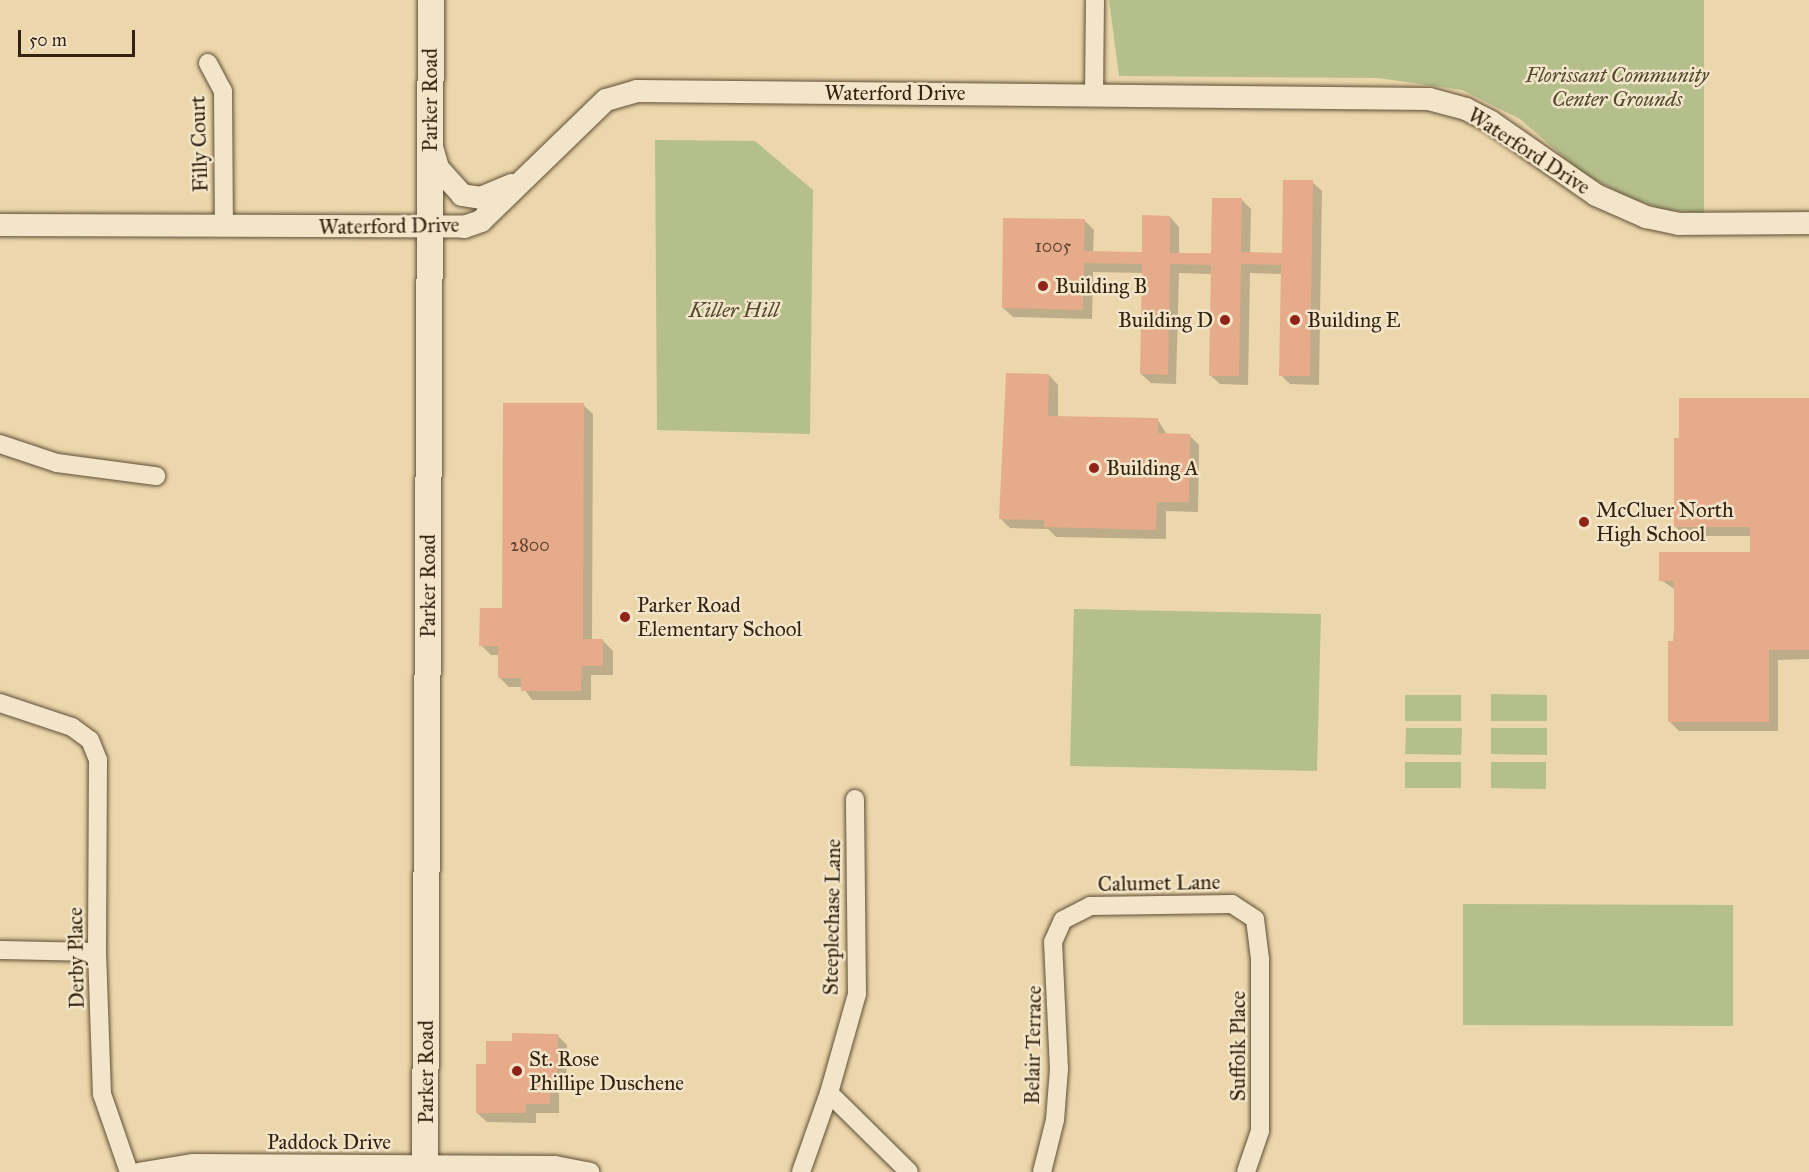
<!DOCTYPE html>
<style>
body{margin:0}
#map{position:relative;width:1809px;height:1172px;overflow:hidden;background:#ecd7ac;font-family:"IM FELL Great Primer",serif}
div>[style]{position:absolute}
.green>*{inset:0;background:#b5bf8c}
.shadow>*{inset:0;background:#0003}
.building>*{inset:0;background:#e5ab8a}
.roads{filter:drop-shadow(0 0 2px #604f36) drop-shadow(0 0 2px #604f36)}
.minor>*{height:18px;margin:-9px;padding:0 9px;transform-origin:9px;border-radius:9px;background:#f3e5c9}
.tertiary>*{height:22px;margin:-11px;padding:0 11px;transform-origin:11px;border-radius:11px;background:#f3e5c9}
.secondary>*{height:26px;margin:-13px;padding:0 13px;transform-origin:13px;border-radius:13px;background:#f3e5c9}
.dots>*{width:16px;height:16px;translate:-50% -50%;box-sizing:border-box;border:3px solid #f3e5c9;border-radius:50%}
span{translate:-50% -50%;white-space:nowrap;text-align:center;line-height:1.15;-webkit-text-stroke:5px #f3e5c9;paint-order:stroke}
.number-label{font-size:18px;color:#5f442e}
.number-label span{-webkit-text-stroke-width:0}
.park-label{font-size:21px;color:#53492e;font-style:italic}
.street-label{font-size:21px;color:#32220f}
.poi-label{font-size:21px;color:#32220f}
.left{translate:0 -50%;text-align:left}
.right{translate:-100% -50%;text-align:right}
.scale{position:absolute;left:18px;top:30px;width:117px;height:27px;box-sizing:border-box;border:3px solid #32220f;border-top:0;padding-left:8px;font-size:18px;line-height:21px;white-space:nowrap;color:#32220f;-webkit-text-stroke:4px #f3e5c9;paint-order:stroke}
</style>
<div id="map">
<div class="green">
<i style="clip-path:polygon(1109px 0,1704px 0,1704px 214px,1662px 209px,1628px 197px,1583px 174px,1520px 119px,1462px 90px,1378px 78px,1119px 76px)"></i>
<i style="clip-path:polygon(655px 140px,755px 141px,813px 190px,810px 434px,657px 430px)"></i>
<i style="clip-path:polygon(1074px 609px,1321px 614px,1317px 771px,1070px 766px)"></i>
<i style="clip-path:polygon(1491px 694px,1547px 695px,1547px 721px,1491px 721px)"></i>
<i style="clip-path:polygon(1405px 695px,1461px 695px,1461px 721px,1405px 721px)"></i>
<i style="clip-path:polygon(1406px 728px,1462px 728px,1461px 755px,1405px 754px)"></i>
<i style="clip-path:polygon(1491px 728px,1547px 728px,1547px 755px,1491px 754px)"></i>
<i style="clip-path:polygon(1405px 762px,1461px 762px,1461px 788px,1405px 788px)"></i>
<i style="clip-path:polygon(1491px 762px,1546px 762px,1546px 789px,1491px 788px)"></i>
<i style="clip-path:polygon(1463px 904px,1733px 905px,1733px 1026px,1463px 1025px)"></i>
</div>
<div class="shadow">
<i style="clip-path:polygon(1312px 182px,1322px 191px,1319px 385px,1290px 384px,1281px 375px,1283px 274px,1250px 273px,1248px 385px,1220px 384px,1210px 375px,1212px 274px,1179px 273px,1176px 384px,1151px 383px,1141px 374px,1143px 273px,1093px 272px,1092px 319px,1013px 317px,1003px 308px,1085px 221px,1094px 230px,1093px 253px,1143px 253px,1170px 217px,1179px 227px,1179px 254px,1212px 255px,1242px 200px,1251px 209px,1250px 254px,1283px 255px)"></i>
<i style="clip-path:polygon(1049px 375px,1058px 385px,1058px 418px,1158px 420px,1167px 435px,1189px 435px,1199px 445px,1198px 512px,1166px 511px,1166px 539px,1056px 537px,1048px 529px,1010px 528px,1000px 518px)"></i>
<i style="clip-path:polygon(1809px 399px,1809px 659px,1778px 660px,1778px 731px,1679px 731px,1669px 721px,1676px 590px,1661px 580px,1752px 554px,1752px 536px,1685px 536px,1675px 526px)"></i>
<i style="clip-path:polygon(583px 405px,593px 414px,592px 641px,603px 641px,613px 651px,613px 675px,591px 675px,591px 700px,532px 700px,523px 687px,509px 687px,499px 677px,499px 655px,491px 655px,481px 645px,504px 609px)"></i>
<i style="clip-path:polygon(557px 1035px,567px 1045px,566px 1087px,559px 1087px,559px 1113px,536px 1113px,536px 1123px,487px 1122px,477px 1113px,488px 1065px,514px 1043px)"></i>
</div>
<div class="building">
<i style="clip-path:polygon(1283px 180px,1313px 180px,1310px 376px,1279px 376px,1281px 265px,1241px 264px,1239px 376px,1209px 376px,1211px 265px,1170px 264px,1168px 375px,1140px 374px,1142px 264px,1084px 263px,1083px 310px,1002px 308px,1003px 218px,1085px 219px,1084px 251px,1142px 252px,1142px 215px,1170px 216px,1170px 253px,1211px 253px,1212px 198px,1242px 198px,1241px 252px,1282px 253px)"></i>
<i style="clip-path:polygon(1006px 373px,1049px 374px,1048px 416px,1158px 418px,1158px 433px,1190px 434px,1189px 502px,1157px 502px,1156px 530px,1044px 527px,1044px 520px,999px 519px)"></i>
<i style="clip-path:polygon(1679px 398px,1809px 398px,1809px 650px,1769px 650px,1769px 722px,1668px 722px,1668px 641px,1674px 641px,1674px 581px,1659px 581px,1659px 552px,1750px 552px,1750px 527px,1674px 527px,1674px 438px,1679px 438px)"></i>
<i style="clip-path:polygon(503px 403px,584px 403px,583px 639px,603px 639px,603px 666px,582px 666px,581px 691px,521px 691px,521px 678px,498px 678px,498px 646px,479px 646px,480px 608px,502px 608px)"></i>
<i style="clip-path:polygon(512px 1033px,558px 1034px,557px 1078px,550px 1078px,550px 1104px,526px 1104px,526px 1113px,476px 1113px,476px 1064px,486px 1064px,486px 1041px,512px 1041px)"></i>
</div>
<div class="roads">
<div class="minor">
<i style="left:208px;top:63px;width:32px;rotate:62deg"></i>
<i style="left:223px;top:91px;width:136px;rotate:89.6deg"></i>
<i style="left:1094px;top:95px;width:95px;rotate:-89.4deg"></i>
<i style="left:0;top:444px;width:60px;rotate:18.4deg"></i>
<i style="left:57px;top:463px;width:100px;rotate:7.5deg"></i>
<i style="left:0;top:703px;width:76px;rotate:18.4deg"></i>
<i style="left:72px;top:727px;width:22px;rotate:36deg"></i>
<i style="left:90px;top:740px;width:22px;rotate:68deg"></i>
<i style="left:98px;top:760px;width:192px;rotate:90.3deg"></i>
<i style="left:97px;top:952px;width:142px;rotate:88deg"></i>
<i style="left:102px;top:1094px;width:83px;rotate:70.9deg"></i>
<i style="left:0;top:950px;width:97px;rotate:1.2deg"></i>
<i style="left:829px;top:1093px;width:112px;rotate:44.6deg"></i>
<i style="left:139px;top:1172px;width:55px;rotate:-9.5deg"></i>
<i style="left:193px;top:1163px;width:362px;rotate:0.3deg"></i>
<i style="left:555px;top:1165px;width:36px;rotate:11deg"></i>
<i style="left:801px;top:1172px;width:84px;rotate:-70.5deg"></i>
<i style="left:829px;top:1093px;width:103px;rotate:-74.2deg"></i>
<i style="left:857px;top:994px;width:195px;rotate:-90.6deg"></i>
<i style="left:1042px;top:1172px;width:54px;rotate:-76deg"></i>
<i style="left:1055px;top:1120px;width:51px;rotate:-85.5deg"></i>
<i style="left:1059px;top:1069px;width:127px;rotate:-92.7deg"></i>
<i style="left:1053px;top:942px;width:24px;rotate:-66deg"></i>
<i style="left:1063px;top:920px;width:30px;rotate:-27deg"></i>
<i style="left:1090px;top:906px;width:142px;rotate:-0.8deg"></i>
<i style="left:1232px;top:904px;width:27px;rotate:33deg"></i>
<i style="left:1255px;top:919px;width:40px;rotate:82.9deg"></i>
<i style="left:1260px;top:959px;width:172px;rotate:90deg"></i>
<i style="left:1260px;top:1131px;width:43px;rotate:108.9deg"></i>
</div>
<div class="tertiary">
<i style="left:432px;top:147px;width:22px;rotate:74deg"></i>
<i style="left:438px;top:168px;width:36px;rotate:48deg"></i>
<i style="left:462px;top:195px;width:19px;rotate:9deg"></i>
<i style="left:481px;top:198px;width:33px;rotate:-23deg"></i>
<i style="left:0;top:225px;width:464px;rotate:0.2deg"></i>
<i style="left:464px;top:227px;width:18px;rotate:-19deg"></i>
<i style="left:481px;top:221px;width:174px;rotate:-44.1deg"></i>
<i style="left:606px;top:100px;width:32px;rotate:-16deg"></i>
<i style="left:637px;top:91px;width:792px;rotate:0.58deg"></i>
<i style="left:1429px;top:99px;width:38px;rotate:15deg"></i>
<i style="left:1466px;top:109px;width:28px;rotate:27deg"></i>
<i style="left:1491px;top:122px;width:128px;rotate:34.8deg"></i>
<i style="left:1596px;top:195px;width:55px;rotate:23.7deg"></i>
<i style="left:1646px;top:217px;width:34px;rotate:12deg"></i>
<i style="left:1679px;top:224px;width:130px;rotate:-0.4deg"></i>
</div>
<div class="secondary">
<i style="left:425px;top:1172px;width:1172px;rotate:-89.71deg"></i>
</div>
</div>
<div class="dots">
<i style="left:1043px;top:286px;background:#8f2418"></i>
<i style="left:1225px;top:320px;background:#8f2418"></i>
<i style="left:1295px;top:320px;background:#8f2418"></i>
<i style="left:1094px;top:468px;background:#8f2418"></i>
<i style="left:1584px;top:522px;background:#8f2418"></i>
<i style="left:625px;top:617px;background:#8f2418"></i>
<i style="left:517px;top:1071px;background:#8f2418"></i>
</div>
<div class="number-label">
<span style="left:1053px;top:246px">1005</span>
<span style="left:530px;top:545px">2800</span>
</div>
<div class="park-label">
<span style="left:1617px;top:87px">Florissant Community<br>Center Grounds</span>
<span style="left:734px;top:310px">Killer Hill</span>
</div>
<div class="street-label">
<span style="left:895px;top:93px">Waterford Drive</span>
<span style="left:430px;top:100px;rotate:-90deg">Parker Road</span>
<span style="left:199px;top:144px;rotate:-92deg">Filly Court</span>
<span style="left:1529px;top:151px;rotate:33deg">Waterford Drive</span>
<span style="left:389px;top:226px;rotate:-1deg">Waterford Drive</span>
<span style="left:428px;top:586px;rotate:-90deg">Parker Road</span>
<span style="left:1159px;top:883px;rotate:-1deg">Calumet Lane</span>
<span style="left:832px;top:917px;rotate:-89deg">Steeplechase Lane</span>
<span style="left:76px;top:958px;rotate:-91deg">Derby Place</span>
<span style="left:1033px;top:1045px;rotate:-89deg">Belair Terrace</span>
<span style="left:1238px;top:1046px;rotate:-90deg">Suffolk Place</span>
<span style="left:426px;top:1072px;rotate:-90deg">Parker Road</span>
<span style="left:329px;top:1142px">Paddock Drive</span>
</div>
<div class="poi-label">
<span class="left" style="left:1055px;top:286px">Building B</span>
<span class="right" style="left:1213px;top:320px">Building D</span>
<span class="left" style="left:1307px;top:320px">Building E</span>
<span class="left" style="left:1106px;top:468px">Building A</span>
<span class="left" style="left:1596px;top:522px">McCluer North<br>High School</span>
<span class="left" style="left:637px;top:617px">Parker Road<br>Elementary School</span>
<span class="left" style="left:529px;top:1071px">St. Rose<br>Phillipe Duschene</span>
</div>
<div class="scale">50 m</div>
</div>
